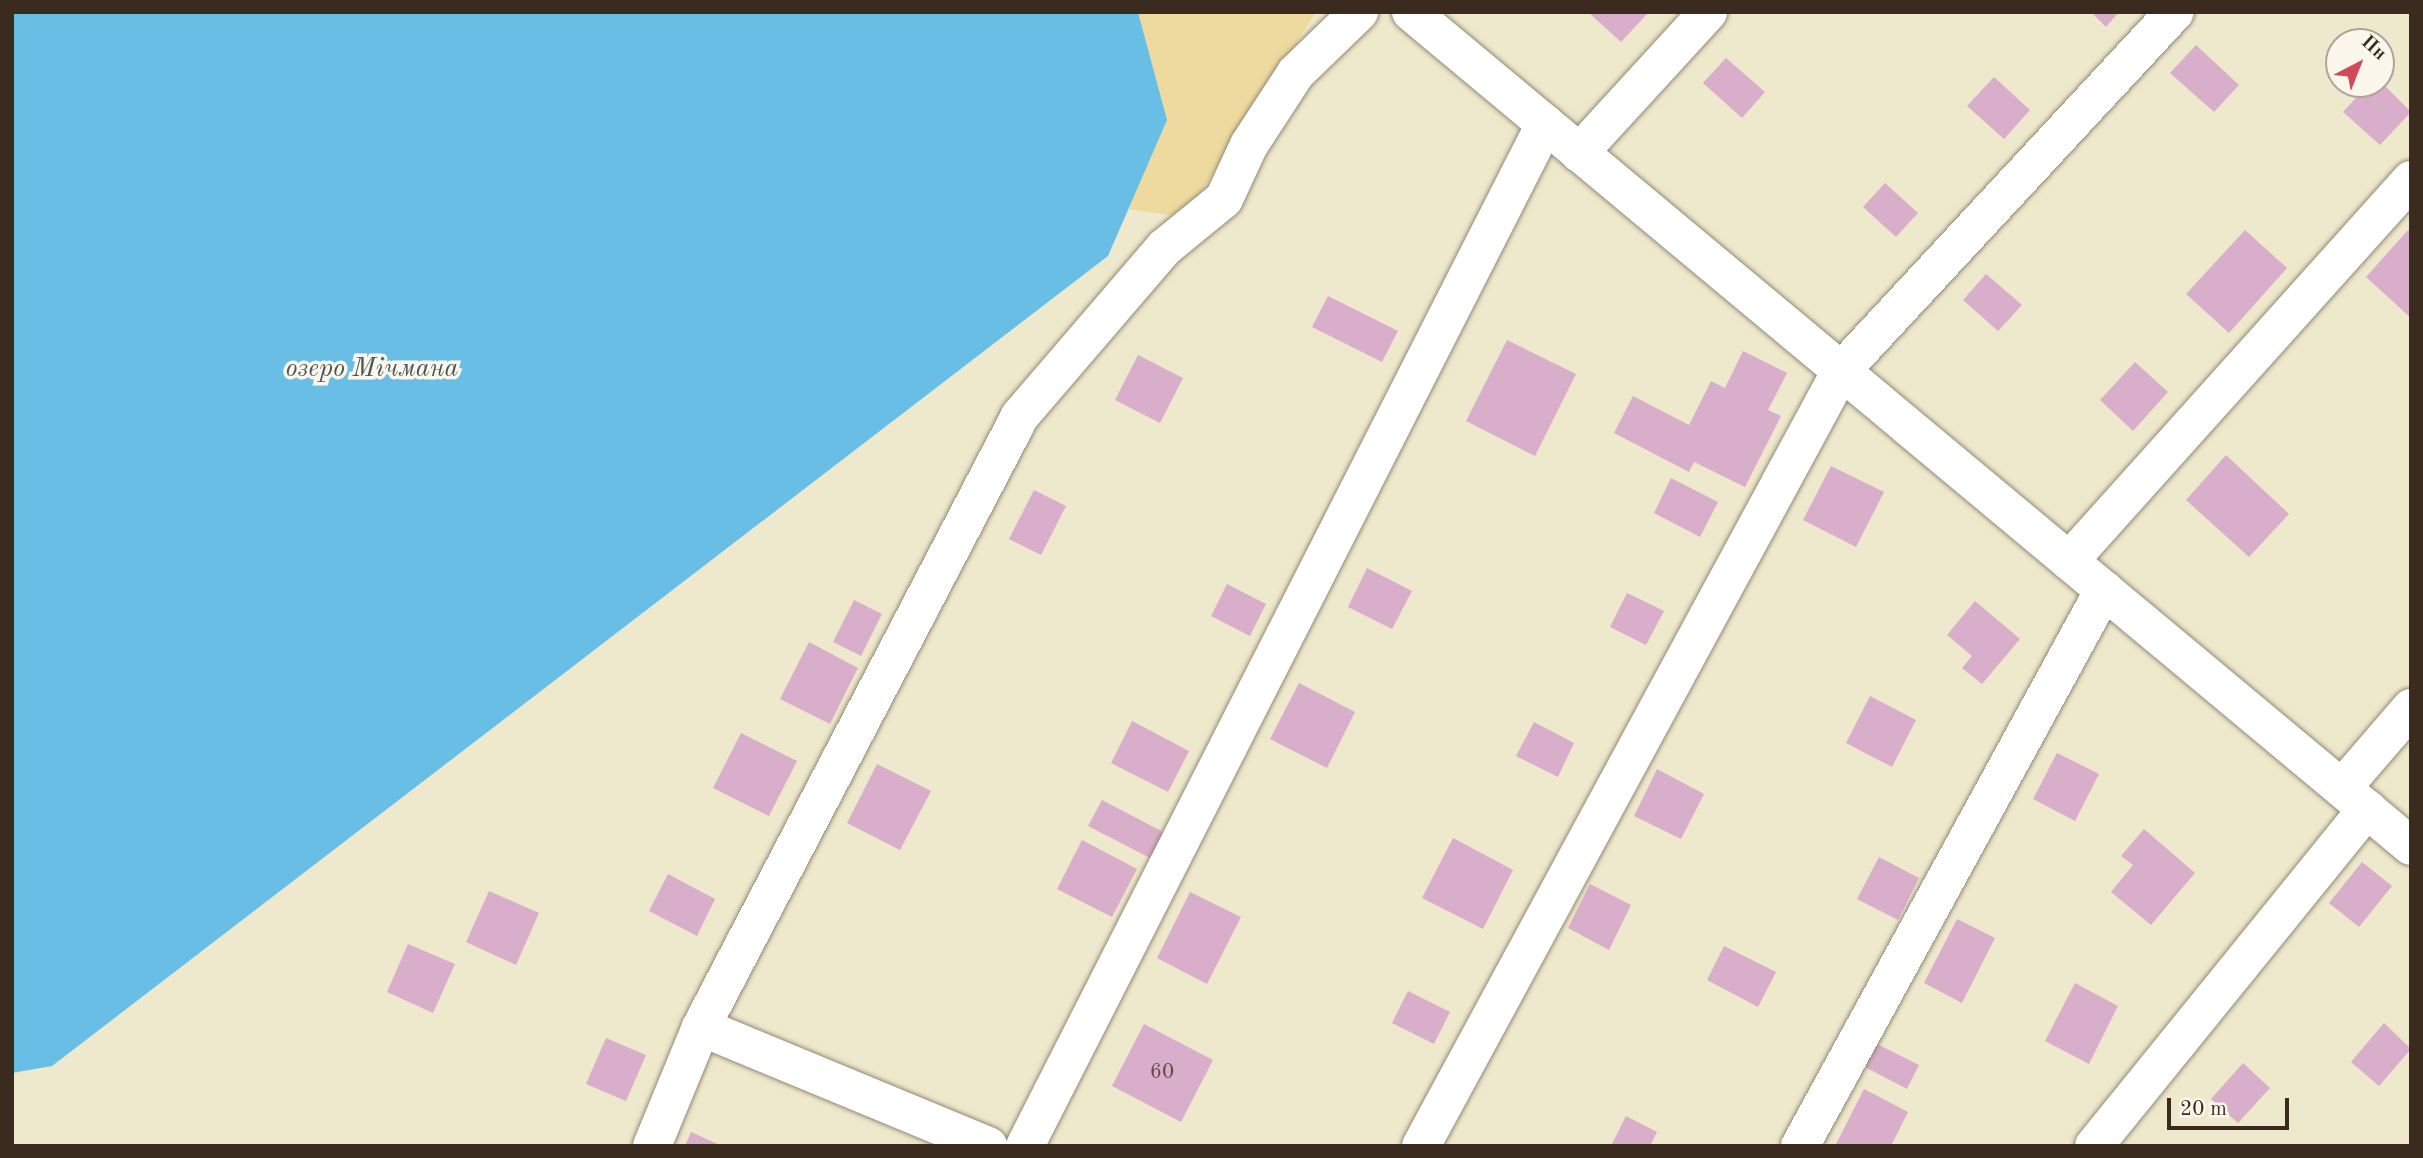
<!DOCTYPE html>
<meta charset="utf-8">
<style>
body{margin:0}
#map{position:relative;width:2423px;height:1158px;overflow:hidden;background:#eee8cc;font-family:"Old Standard TT",serif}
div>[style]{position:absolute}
.sand>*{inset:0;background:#eeda9e}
.water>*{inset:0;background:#69bee5}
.building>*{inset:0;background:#d9aecb}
.roads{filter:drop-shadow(0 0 2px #948975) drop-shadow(0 0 2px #948975)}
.minor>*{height:38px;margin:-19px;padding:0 19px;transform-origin:19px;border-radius:19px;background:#fff}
span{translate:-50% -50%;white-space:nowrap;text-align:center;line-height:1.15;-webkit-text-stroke:7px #fbf7ec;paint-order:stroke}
.number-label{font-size:21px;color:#624b49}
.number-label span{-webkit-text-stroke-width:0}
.water-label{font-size:26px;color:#49565a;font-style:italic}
.frame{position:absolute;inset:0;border:14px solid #3b2a1e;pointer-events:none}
.north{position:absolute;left:2325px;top:28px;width:70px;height:70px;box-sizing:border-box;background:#fbf7ec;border:2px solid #aea59a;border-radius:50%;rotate:42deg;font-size:19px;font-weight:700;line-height:28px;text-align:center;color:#3b2a1e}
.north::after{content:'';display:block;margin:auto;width:24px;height:32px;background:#d1495b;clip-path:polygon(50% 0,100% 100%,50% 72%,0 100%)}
.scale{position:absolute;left:2167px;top:1098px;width:122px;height:32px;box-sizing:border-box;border:4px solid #3b2a1e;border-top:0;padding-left:9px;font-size:21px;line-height:24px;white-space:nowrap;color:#3b2a1e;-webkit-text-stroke:5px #fbf7ec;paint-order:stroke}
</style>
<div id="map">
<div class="sand">
<i style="clip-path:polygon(1138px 12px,1316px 12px,1185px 217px,1128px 209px,1167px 120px)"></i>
</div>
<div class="water">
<i style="clip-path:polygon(12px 12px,1138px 12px,1167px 120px,1108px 256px,52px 1066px,12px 1073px)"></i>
</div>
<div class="building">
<i style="clip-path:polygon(1588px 12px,1649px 12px,1621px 42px)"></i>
<i style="clip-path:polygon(2091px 12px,2119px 12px,2106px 27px)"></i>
<i style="clip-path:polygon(2196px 45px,2239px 85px,2214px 112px,2170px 73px)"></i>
<i style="clip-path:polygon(1726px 58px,1765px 92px,1742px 118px,1703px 83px)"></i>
<i style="clip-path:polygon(1994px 77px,2030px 110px,2004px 139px,1967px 106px)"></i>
<i style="clip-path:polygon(2381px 82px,2411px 112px,2380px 145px,2343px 112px,2369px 84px)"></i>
<i style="clip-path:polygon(1885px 183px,1918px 213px,1896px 237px,1863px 207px)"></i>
<i style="clip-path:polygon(2245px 230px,2287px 268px,2229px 333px,2186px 294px)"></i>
<i style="clip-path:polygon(2408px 230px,2411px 232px,2411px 318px,2366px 277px)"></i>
<i style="clip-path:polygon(1986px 274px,2022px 305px,1998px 331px,1963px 300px)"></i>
<i style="clip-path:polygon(1328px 296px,1398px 331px,1382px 362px,1312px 327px)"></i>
<i style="clip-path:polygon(1507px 340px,1576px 374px,1535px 456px,1466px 421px)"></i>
<i style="clip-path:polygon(1743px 351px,1787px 373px,1768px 410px,1781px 416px,1745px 487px,1694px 462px,1689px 472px,1614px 433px,1633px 396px,1689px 425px,1711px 381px,1725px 388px)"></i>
<i style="clip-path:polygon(1138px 355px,1183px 378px,1160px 423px,1115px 400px)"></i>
<i style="clip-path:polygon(2135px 362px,2168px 392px,2133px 431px,2100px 400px)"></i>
<i style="clip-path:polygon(2226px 455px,2289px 514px,2249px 557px,2186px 500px)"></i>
<i style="clip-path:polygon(1831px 466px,1884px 492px,1856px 547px,1803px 520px)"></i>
<i style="clip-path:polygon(1671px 478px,1718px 502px,1700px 537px,1654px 513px)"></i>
<i style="clip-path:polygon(1034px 490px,1066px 506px,1041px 555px,1009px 539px)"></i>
<i style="clip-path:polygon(1367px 568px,1412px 591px,1392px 629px,1348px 607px)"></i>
<i style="clip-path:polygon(1227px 584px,1266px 604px,1250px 636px,1211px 616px)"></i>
<i style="clip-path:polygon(1627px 593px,1664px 611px,1646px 645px,1610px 627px)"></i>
<i style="clip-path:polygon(854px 600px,882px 614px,861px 656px,833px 642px)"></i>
<i style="clip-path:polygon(1975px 601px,2020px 639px,1982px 684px,1962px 668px,1972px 656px,1947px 635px)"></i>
<i style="clip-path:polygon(809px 642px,858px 668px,830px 724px,780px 699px)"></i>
<i style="clip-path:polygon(1299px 683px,1355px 712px,1327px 768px,1270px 739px)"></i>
<i style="clip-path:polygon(1870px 696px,1916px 720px,1892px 767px,1846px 743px)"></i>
<i style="clip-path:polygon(1132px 721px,1189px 751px,1168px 792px,1111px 763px)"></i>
<i style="clip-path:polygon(1534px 722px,1574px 743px,1558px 777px,1516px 756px)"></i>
<i style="clip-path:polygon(741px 733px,797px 761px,769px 816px,713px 788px)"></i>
<i style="clip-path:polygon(2057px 753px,2099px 774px,2075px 821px,2033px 799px)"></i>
<i style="clip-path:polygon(877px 764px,931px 791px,900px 850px,847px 823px)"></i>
<i style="clip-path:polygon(1657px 769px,1704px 794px,1681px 839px,1634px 816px)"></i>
<i style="clip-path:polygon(1102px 800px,1167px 834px,1154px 860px,1088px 826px)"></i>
<i style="clip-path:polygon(2144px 829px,2195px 873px,2151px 925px,2111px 892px,2133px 865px,2121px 856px)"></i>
<i style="clip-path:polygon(1453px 838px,1513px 870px,1483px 929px,1422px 898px)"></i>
<i style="clip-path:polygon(1082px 840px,1137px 869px,1112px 917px,1057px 889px)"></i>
<i style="clip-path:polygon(1879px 857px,1919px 878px,1898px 920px,1857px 899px)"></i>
<i style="clip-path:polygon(2362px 862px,2392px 886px,2359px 927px,2329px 903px)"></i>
<i style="clip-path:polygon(668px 874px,715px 899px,697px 936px,649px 911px)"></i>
<i style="clip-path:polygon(1590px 884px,1631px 905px,1609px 950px,1568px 928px)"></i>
<i style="clip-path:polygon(489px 891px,539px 913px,516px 965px,466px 942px)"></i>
<i style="clip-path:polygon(1190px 892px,1241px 917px,1207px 984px,1157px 958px)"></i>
<i style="clip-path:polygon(1957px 919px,1995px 938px,1962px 1003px,1924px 983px)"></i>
<i style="clip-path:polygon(408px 944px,455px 964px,433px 1013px,387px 992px)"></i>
<i style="clip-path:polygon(1724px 946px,1776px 972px,1758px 1007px,1707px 980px)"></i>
<i style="clip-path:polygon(2075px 983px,2118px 1006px,2089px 1064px,2045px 1041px)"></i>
<i style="clip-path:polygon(1408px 991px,1450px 1012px,1434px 1044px,1392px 1023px)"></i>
<i style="clip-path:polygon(2384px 1023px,2411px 1049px,2379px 1086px,2351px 1062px)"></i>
<i style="clip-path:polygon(1144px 1024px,1213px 1060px,1181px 1122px,1112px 1086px)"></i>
<i style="clip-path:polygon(606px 1038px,646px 1055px,626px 1101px,586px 1084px)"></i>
<i style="clip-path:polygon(1871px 1041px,1919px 1065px,1907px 1089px,1859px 1064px)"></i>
<i style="clip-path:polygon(2243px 1063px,2270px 1088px,2238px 1123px,2211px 1099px)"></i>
<i style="clip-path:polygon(1864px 1089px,1908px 1112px,1891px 1146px,1835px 1146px)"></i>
<i style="clip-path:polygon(1626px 1116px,1657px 1132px,1650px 1146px,1611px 1146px)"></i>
<i style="clip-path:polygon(691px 1132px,722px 1146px,685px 1146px)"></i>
</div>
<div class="roads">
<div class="minor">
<i style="left:1411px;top:12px;width:1302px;rotate:39.83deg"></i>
<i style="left:1579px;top:153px;width:191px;rotate:-47.5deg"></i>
<i style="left:2069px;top:561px;width:512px;rotate:-48.09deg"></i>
<i style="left:2342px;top:788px;width:106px;rotate:-49.2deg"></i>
<i style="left:701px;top:1027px;width:311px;rotate:22.5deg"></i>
<i style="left:652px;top:1146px;width:129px;rotate:-67.6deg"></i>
<i style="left:701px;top:1027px;width:689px;rotate:-62.43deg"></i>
<i style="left:1020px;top:416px;width:221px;rotate:-49.4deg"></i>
<i style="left:1164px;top:248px;width:77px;rotate:-39.2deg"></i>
<i style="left:1224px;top:199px;width:60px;rotate:-65.2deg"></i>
<i style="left:1249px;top:145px;width:86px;rotate:-56.9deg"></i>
<i style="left:1296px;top:73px;width:88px;rotate:-44.1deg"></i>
<i style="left:1025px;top:1146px;width:1147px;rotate:-63.03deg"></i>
<i style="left:1421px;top:1146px;width:881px;rotate:-61.55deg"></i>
<i style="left:1841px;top:371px;width:490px;rotate:-47.1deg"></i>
<i style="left:1800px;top:1146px;width:634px;rotate:-61.33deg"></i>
<i style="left:2094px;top:1146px;width:434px;rotate:-51deg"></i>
</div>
</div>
<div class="number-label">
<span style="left:1162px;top:1073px">60</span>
</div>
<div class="water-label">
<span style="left:372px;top:370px">озеро Мічмана</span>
</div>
<div class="frame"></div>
<div class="north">Пн</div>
<div class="scale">20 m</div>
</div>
